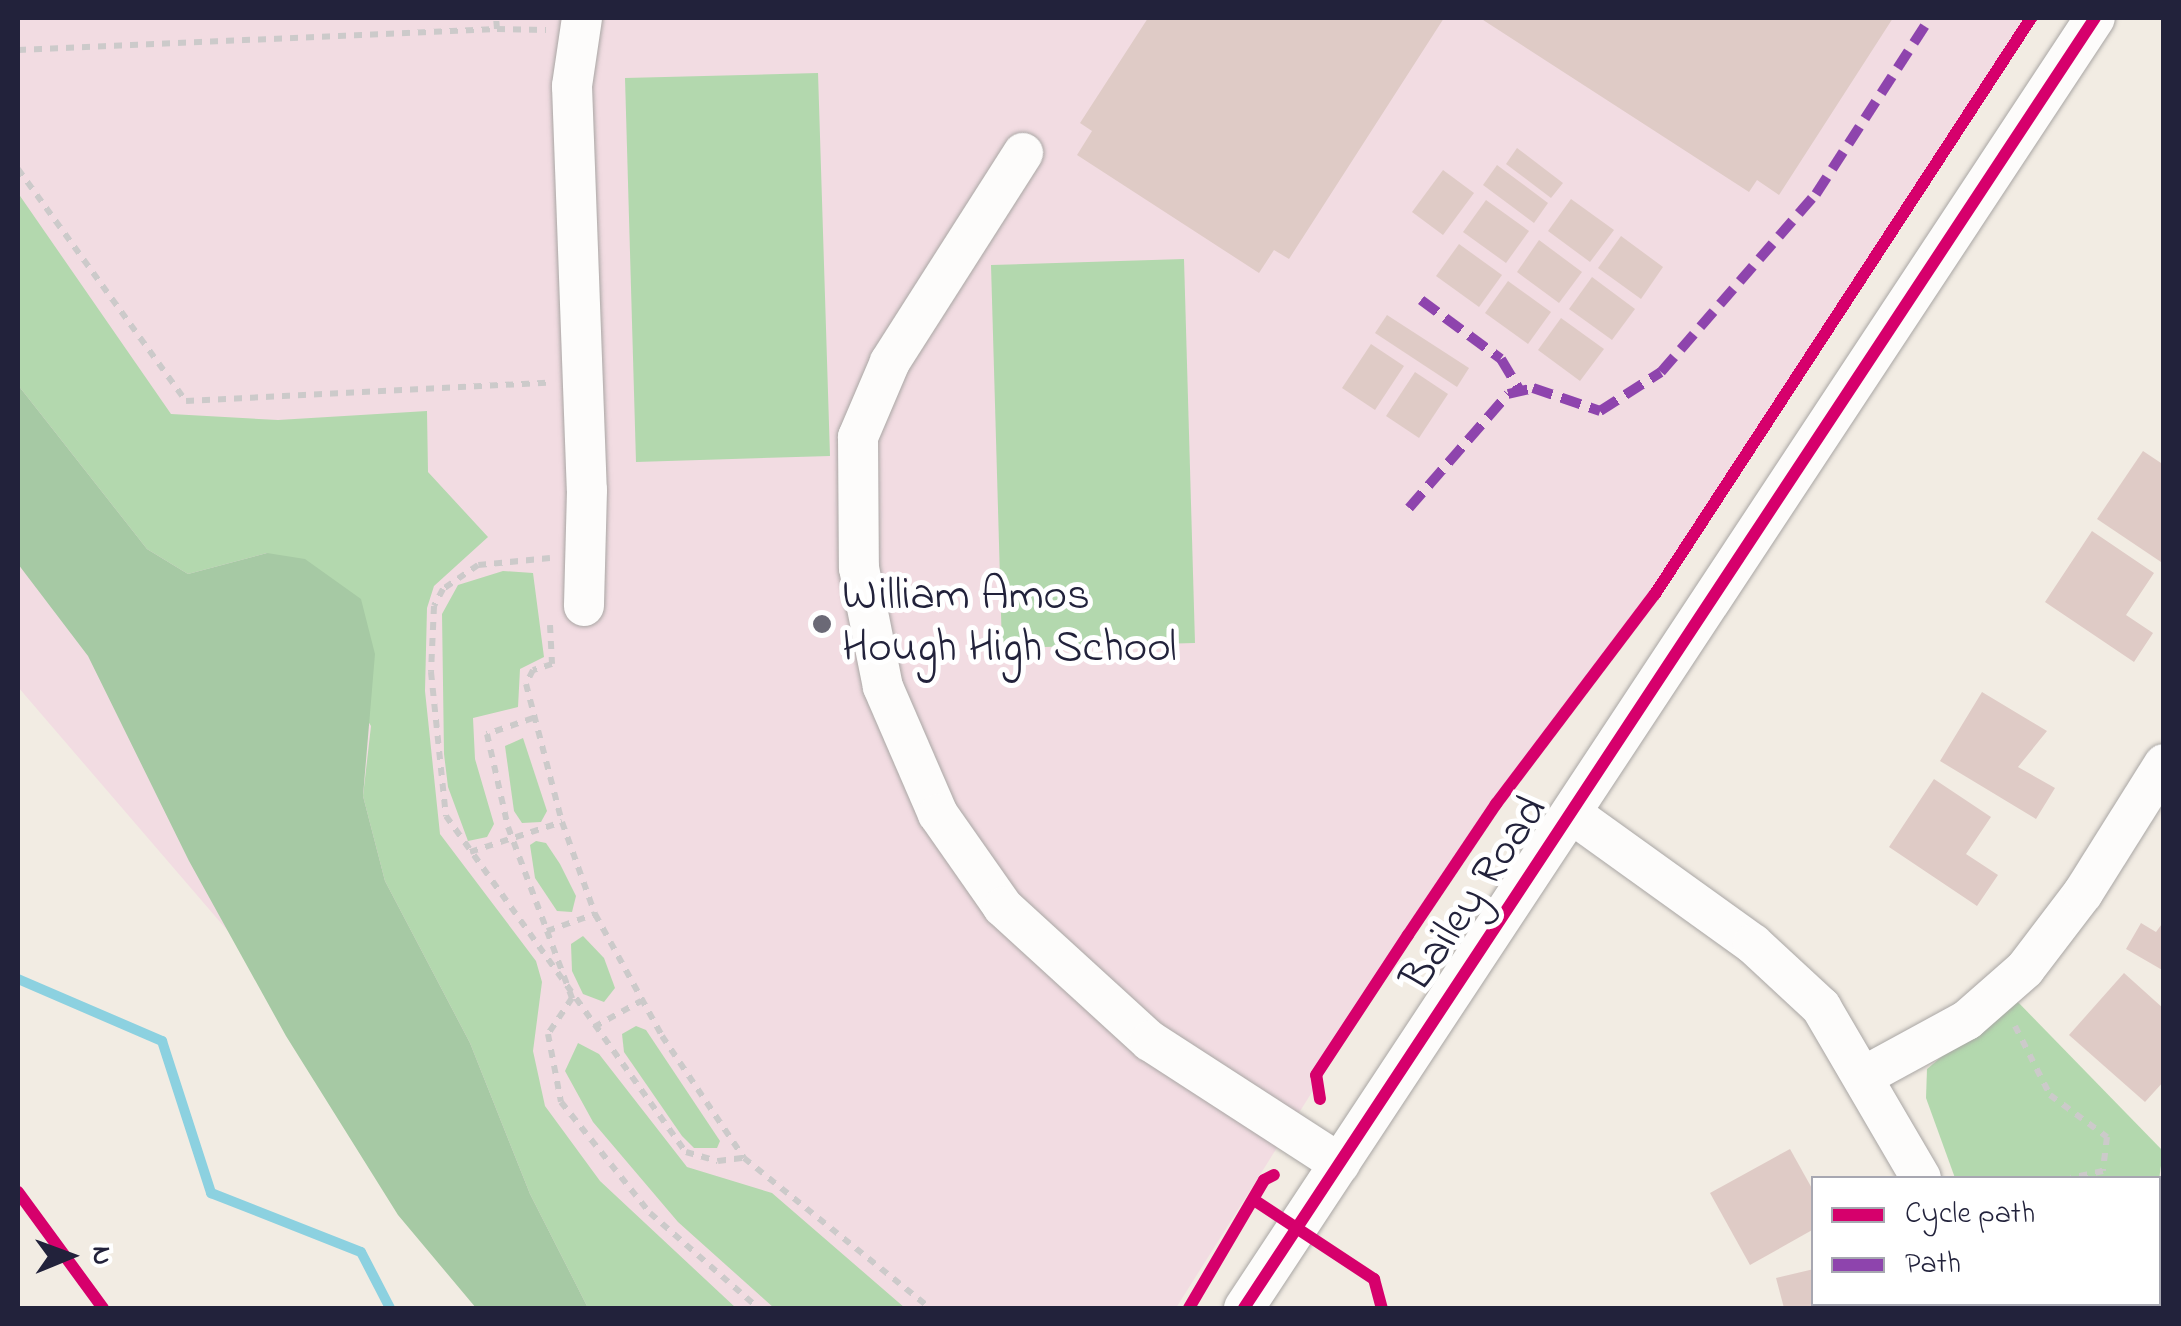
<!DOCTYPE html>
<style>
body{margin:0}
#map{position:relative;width:2181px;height:1326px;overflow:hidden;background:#f2ece3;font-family:"Indie Flower",sans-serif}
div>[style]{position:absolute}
.built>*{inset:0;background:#f2dce2}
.green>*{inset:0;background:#b3d8ae}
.forest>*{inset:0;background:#a6c9a4}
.stream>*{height:10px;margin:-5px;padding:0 5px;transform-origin:5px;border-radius:5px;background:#8cd1e0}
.building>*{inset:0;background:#dfcbc6}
.path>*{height:6px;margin-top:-3px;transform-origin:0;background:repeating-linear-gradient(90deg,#cccaca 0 8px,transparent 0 16px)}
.roads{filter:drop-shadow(0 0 2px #a9a6a4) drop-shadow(0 0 2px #a9a6a4)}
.minor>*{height:40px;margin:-20px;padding:0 20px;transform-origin:20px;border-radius:20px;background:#fdfcfb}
.quiet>*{height:10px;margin-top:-5px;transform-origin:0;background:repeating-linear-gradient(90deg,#8e44ad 0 20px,transparent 0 30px)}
.cycleway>*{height:12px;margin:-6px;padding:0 6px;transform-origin:6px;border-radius:6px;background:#d6006c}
.dots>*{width:28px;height:28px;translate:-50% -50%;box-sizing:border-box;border:5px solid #fff;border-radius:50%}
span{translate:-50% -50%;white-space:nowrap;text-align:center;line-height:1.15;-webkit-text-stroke:10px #fff;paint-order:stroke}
.poi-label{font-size:45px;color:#22223b}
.left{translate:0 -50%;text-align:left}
.street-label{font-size:45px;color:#22223b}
.frame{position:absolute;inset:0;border:20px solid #22223b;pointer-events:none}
.legend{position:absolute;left:1811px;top:1176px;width:350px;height:130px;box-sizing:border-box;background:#fff;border:2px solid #a7a7b1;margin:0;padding:12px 18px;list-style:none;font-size:30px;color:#22223b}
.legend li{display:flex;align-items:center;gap:20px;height:50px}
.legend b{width:50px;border:2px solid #a7a7b1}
.north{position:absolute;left:20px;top:1206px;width:100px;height:100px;-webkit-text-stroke:8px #fff;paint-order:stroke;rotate:89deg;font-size:28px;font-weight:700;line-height:40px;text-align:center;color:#22223b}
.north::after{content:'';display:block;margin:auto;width:35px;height:45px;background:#22223b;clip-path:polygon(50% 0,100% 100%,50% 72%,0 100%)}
</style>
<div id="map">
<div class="built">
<i style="clip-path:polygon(18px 18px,2024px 18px,1673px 560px,1486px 816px,1176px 1308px,552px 1308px,18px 687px)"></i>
</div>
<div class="green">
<i style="clip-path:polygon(818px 73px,830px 456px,636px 462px,625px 78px)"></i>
<i style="clip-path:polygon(18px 193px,171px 414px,278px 420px,427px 411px,428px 472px,488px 537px,434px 586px,427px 608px,425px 691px,440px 834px,536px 961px,542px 982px,533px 1051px,545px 1106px,600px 1181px,736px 1308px,588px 1308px,530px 1194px,470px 1043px,385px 881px,363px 796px,371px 726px,267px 553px,188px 574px,147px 549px,18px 385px)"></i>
<i style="clip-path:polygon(1184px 259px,1195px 643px,1002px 648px,991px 265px)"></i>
<i style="clip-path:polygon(503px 571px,533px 573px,544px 657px,520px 669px,518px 707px,473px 718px,475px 759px,494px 824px,487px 837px,468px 841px,448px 787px,444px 754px,442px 614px,458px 585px)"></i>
<i style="clip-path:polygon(523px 738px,547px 811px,541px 822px,522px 823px,514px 811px,505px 746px)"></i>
<i style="clip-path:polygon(536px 841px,546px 843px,560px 864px,576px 896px,572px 912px,557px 911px,535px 878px,530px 845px)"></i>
<i style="clip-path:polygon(583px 936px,604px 958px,615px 988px,604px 1002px,583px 994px,572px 971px,571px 944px)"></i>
<i style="clip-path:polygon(2013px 997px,2163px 1151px,2159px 1180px,1955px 1178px,1926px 1098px,1927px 1069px)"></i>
<i style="clip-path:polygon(636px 1026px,646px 1030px,720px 1141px,717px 1148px,694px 1148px,682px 1136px,624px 1052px,622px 1034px)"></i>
<i style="clip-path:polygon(578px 1043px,599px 1054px,687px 1167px,772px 1193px,905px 1308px,774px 1308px,678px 1222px,593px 1122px,565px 1071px)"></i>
</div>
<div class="forest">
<i style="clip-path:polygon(18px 385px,147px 549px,188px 574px,267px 553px,305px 559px,361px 599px,375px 654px,363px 796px,385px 881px,470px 1043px,530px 1194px,588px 1308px,476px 1308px,398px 1215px,286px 1036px,189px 861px,88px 656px,18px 564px)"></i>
</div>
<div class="stream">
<i style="left:18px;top:979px;width:157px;rotate:23.3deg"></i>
<i style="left:162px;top:1041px;width:160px;rotate:72.1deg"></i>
<i style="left:211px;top:1193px;width:161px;rotate:21.5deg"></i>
<i style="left:361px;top:1252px;width:63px;rotate:62.6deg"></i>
</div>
<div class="building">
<i style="clip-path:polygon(1148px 18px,1444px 18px,1289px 259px,1274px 250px,1259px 273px,1077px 155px,1092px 131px,1080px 123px)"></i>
<i style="clip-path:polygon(1480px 18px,1893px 18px,1779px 195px,1757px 180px,1749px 192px)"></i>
<i style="clip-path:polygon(1517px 148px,1563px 183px,1551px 198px,1506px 164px)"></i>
<i style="clip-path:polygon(1497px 165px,1548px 203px,1534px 223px,1483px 185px)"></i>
<i style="clip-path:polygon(1443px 170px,1474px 193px,1443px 235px,1412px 212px)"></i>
<i style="clip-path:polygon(1571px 199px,1614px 230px,1590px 262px,1548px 231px)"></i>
<i style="clip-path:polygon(1486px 200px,1529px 231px,1506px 263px,1463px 232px)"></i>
<i style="clip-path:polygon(1621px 236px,1663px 267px,1641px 299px,1598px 268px)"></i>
<i style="clip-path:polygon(1539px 240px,1582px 272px,1559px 303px,1517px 272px)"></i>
<i style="clip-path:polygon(1459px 244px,1502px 275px,1479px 307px,1436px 276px)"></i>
<i style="clip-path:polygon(1592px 277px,1635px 309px,1612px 340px,1569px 309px)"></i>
<i style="clip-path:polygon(1508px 281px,1551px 312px,1528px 344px,1485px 313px)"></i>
<i style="clip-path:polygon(1387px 315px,1469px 368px,1457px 387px,1375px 333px)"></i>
<i style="clip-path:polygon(1561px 318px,1604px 349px,1580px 381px,1538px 350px)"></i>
<i style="clip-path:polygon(1371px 344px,1404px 366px,1375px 410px,1342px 388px)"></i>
<i style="clip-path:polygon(1415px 372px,1448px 394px,1419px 438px,1386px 416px)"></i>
<i style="clip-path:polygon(2143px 451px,2164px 465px,2164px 564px,2097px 519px)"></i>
<i style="clip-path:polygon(2092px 531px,2154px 573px,2126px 615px,2153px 633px,2134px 662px,2045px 602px)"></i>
<i style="clip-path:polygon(1982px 692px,2047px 731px,2018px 767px,2055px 788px,2036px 819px,1940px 761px)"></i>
<i style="clip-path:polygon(1934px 779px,1991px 817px,1966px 854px,1998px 875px,1977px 906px,1889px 847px)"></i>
<i style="clip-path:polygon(2164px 921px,2164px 971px,2126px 949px,2141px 923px,2156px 932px)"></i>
<i style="clip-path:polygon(2124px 973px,2164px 1009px,2164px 1081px,2145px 1102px,2069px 1035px)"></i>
<i style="clip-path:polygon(1790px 1149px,1814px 1192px,1814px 1229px,1750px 1265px,1710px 1193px)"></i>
<i style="clip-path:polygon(2164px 1248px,2164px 1291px,2158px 1286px)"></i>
<i style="clip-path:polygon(1814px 1269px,1814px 1304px,1859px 1308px,1784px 1308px,1776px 1278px)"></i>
<i style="clip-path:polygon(2083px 1304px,2116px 1304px,2118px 1308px,2070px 1308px)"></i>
</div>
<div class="path">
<i style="left:497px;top:29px;width:49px;rotate:1.2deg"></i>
<i style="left:18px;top:50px;width:479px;rotate:-2.5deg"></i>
<i style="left:497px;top:29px;width:11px;rotate:-95deg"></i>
<i style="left:18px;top:169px;width:286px;rotate:54.1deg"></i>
<i style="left:186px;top:401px;width:361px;rotate:-2.9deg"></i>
<i style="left:550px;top:558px;width:72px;rotate:174.4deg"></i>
<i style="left:478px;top:565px;width:42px;rotate:145.6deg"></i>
<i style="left:443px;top:589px;width:19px;rotate:118deg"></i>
<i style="left:434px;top:606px;width:66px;rotate:92.6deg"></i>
<i style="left:431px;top:672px;width:145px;rotate:84.1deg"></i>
<i style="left:446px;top:816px;width:413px;rotate:54.5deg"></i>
<i style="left:686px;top:1152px;width:33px;rotate:16deg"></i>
<i style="left:718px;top:1161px;width:26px;rotate:-7deg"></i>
<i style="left:744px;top:1158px;width:239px;rotate:38.9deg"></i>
<i style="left:550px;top:625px;width:39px;rotate:87deg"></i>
<i style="left:552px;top:664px;width:20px;rotate:162deg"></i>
<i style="left:533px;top:670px;width:16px;rotate:117deg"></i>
<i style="left:526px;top:684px;width:143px;rotate:75.4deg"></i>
<i style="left:562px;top:822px;width:98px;rotate:70.3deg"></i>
<i style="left:595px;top:914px;width:139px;rotate:61.2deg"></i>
<i style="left:662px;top:1036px;width:147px;rotate:56.1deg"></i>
<i style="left:533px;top:718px;width:49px;rotate:160.8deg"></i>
<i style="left:487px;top:734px;width:95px;rotate:77.3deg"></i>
<i style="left:508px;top:827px;width:111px;rotate:69.4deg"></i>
<i style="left:547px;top:931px;width:51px;rotate:-19.5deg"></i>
<i style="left:470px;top:852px;width:97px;rotate:-18.1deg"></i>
<i style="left:547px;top:931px;width:72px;rotate:69.5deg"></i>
<i style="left:572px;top:998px;width:43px;rotate:123.7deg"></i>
<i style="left:548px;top:1034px;width:69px;rotate:79.2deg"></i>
<i style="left:561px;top:1102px;width:142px;rotate:51.3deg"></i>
<i style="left:650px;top:1213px;width:144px;rotate:41.3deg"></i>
<i style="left:2015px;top:1026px;width:77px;rotate:63.1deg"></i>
<i style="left:2050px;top:1095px;width:71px;rotate:36.4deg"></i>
<i style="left:2107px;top:1137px;width:34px;rotate:97deg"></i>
<i style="left:2103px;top:1171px;width:33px;rotate:168deg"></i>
<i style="left:594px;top:1027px;width:54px;rotate:-29deg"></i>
</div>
<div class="roads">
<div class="minor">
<i style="left:582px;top:18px;width:69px;rotate:98.4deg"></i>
<i style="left:572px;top:86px;width:404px;rotate:87.9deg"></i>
<i style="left:587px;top:490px;width:116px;rotate:91.5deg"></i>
<i style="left:1023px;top:153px;width:248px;rotate:122.5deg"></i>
<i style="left:890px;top:362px;width:82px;rotate:113.1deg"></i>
<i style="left:858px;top:437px;width:131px;rotate:89.6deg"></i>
<i style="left:859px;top:568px;width:121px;rotate:78.6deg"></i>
<i style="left:883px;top:687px;width:138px;rotate:66.6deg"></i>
<i style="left:938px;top:814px;width:113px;rotate:55deg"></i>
<i style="left:1003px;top:907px;width:199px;rotate:42.4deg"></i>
<i style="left:1150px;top:1041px;width:226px;rotate:32.9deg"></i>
<i style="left:1572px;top:814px;width:223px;rotate:35.7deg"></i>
<i style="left:1753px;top:944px;width:93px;rotate:42.8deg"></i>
<i style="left:1821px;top:1007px;width:198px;rotate:59.7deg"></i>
<i style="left:1866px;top:1075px;width:115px;rotate:-28.6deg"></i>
<i style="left:1967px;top:1020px;width:77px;rotate:-41.3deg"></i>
<i style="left:2025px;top:969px;width:96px;rotate:-52.7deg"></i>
<i style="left:2083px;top:893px;width:152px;rotate:-57.9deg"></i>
<i style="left:1956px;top:1304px;width:4px;rotate:63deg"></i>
<i style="left:1244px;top:1308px;width:1545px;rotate:-56.59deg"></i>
</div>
</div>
<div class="quiet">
<i style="left:1421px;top:300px;width:99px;rotate:36.4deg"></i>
<i style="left:1501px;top:359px;width:35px;rotate:59deg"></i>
<i style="left:1409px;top:508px;width:151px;rotate:-49deg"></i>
<i style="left:1508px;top:394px;width:26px;rotate:-13deg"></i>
<i style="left:1533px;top:388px;width:71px;rotate:18.9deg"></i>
<i style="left:1600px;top:411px;width:72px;rotate:-32.6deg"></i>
<i style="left:1661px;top:372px;width:236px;rotate:-49deg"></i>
<i style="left:1816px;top:194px;width:210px;rotate:-57.1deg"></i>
</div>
<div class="cycleway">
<i style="left:1320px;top:1099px;width:24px;rotate:-99deg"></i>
<i style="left:1316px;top:1075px;width:168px;rotate:-56.7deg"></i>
<i style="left:1408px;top:935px;width:158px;rotate:-56.1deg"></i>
<i style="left:1496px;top:804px;width:263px;rotate:-52.9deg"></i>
<i style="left:1655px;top:594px;width:688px;rotate:-56.86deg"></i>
<i style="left:18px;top:1192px;width:144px;rotate:53.8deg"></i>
<i style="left:1254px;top:1200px;width:144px;rotate:33.4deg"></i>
<i style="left:1374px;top:1279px;width:30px;rotate:75deg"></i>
<i style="left:1189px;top:1308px;width:148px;rotate:-59.6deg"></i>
<i style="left:1264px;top:1180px;width:11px;rotate:-27deg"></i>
<i style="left:1244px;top:1308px;width:1545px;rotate:-56.59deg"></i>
</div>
<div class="dots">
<i style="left:822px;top:624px;background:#6b6976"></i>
</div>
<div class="poi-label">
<span class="left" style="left:842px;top:624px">William Amos<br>Hough High School</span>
</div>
<div class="street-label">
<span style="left:1476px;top:895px;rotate:-56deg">Bailey Road</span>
</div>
<div class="frame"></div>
<ul class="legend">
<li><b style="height:12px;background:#d6006c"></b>Cycle path</li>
<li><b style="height:12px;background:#8e44ad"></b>Path</li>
</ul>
<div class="north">N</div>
</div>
